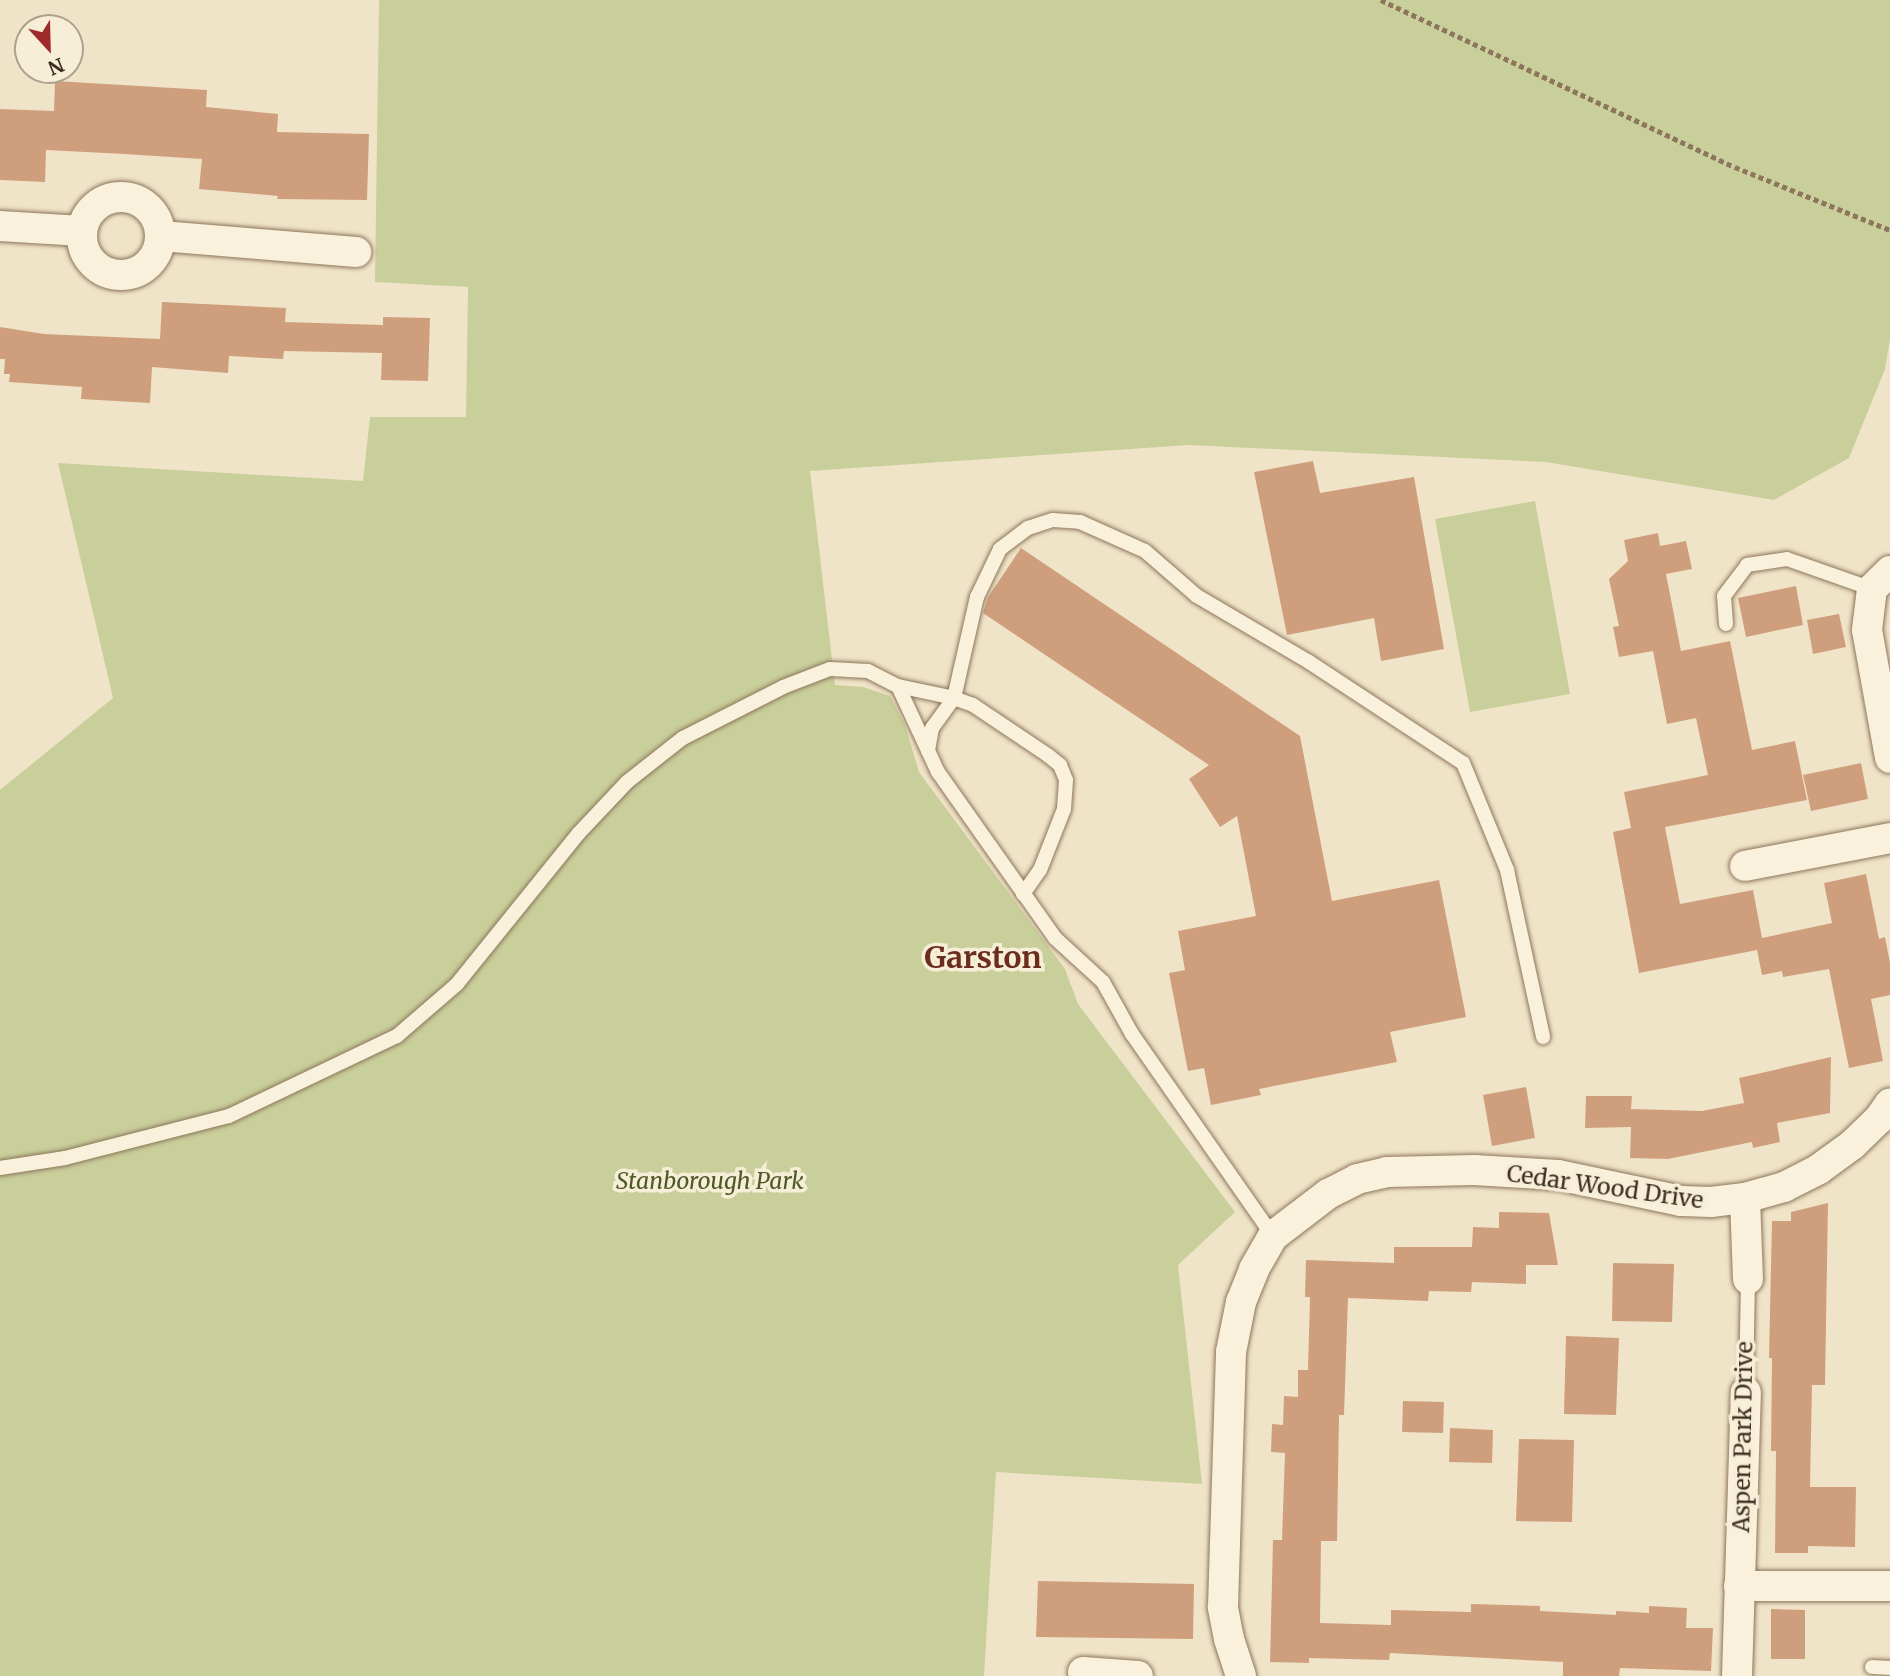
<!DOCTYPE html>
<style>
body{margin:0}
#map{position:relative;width:1890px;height:1676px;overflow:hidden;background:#f0e4c8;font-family:Merriweather,serif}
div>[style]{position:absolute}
.green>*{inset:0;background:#c9cf9b}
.building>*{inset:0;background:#cf9f7d}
.path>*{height:4.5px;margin-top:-2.25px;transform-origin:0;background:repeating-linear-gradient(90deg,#8d765c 0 5px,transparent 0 8.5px)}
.roads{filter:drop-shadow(0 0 2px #8d765c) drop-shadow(0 0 2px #8d765c)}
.lane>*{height:14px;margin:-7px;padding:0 7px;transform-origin:7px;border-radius:7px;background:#faf1dc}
.street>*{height:30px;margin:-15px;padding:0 15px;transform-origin:15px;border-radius:15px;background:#faf1dc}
.street>.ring{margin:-15px;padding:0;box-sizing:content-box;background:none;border:30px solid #faf1dc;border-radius:50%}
span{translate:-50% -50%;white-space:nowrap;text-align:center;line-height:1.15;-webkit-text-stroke:7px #f7eed8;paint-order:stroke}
.park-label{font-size:23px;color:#4d5a26;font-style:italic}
.street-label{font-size:23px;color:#3d2e20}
.district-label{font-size:30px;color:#6b2e1e;font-weight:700}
.north{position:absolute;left:14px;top:14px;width:70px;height:70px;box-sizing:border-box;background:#f7eed8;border:2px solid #ada18e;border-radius:50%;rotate:158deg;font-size:19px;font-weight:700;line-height:28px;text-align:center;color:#3d2e20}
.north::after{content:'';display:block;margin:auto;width:24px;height:32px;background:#9e2a2b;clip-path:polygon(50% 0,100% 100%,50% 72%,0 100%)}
</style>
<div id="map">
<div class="green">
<i style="clip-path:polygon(379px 0,1890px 0,1890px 339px,1885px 369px,1849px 458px,1774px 500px,1546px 462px,1189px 445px,810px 471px,835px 685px,863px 687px,890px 696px,905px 725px,919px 772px,1065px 969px,1078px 1004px,1235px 1212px,1178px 1265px,1202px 1484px,996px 1472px,984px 1676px,0 1676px,0 790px,113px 698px,58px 463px,363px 481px,370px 417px,466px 417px,468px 287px,375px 282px)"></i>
<i style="clip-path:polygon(1535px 501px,1570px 694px,1470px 712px,1435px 519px)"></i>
</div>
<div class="building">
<i style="clip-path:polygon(55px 81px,207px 90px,206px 107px,278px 114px,277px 132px,369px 134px,367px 200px,277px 199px,278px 196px,199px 189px,202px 159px,124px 154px,46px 150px,45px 182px,0 180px,0 109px,54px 111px)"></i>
<i style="clip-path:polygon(162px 302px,286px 308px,285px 322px,383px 325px,383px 317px,430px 318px,428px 381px,381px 380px,382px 353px,284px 351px,283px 359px,229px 356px,228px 373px,152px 367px,150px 403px,81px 399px,82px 387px,9px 382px,10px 374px,4px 374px,5px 359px,0 359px,0 327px,44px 334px,160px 339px)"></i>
<i style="clip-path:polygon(1313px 461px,1320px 493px,1414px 477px,1444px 649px,1381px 661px,1374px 618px,1287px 635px,1254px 472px)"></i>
<i style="clip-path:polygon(1658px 533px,1660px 546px,1686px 541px,1692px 569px,1666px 574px,1681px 651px,1730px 641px,1752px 750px,1795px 741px,1807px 800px,1665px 827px,1680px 904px,1753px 890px,1762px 938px,1832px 923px,1824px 883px,1866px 874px,1879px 939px,1885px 937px,1890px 963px,1890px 995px,1871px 999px,1883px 1061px,1849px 1068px,1829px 969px,1783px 977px,1782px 971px,1762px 975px,1757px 950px,1639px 973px,1613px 832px,1631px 828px,1624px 792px,1708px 775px,1696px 718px,1667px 724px,1653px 651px,1619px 657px,1613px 627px,1619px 626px,1609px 579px,1628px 561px,1624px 540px)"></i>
<i style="clip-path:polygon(1021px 548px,1300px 736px,1332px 901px,1439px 880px,1466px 1017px,1390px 1032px,1397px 1062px,1259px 1089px,1261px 1095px,1211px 1105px,1204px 1068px,1188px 1071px,1169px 973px,1185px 970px,1178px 931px,1256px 916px,1237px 816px,1220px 827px,1189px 779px,1209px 765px,983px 613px,988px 597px)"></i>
<i style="clip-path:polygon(1796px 586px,1803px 625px,1746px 637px,1738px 598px)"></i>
<i style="clip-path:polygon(1839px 614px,1846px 647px,1813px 654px,1807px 620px)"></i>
<i style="clip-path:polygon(1861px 763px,1868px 799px,1811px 811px,1803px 775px)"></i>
<i style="clip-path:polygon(1831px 1057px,1830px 1113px,1777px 1123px,1780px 1142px,1753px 1148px,1752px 1142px,1668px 1159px,1630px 1158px,1631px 1127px,1585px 1128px,1586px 1096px,1632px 1096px,1631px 1109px,1702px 1111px,1744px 1103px,1739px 1078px)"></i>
<i style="clip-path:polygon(1526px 1087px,1535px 1138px,1492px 1146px,1483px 1095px)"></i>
<i style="clip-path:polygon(1828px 1203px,1825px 1385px,1812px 1385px,1810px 1487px,1856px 1487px,1855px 1547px,1808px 1546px,1808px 1553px,1775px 1553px,1776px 1451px,1771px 1451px,1772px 1358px,1769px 1358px,1772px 1221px,1791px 1221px,1791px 1212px)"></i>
<i style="clip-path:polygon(1499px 1212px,1549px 1213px,1558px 1265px,1526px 1265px,1526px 1284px,1472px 1282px,1471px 1292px,1429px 1291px,1428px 1301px,1348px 1298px,1344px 1415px,1339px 1415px,1337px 1541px,1321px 1541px,1320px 1623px,1391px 1625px,1391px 1610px,1471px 1612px,1471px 1604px,1540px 1606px,1540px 1611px,1616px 1615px,1616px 1611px,1649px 1613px,1649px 1606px,1687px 1608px,1686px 1628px,1713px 1628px,1711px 1671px,1620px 1668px,1619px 1676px,1563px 1676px,1563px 1662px,1390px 1653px,1389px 1660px,1309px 1658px,1309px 1663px,1270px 1662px,1273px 1540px,1282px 1540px,1285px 1453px,1271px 1452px,1272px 1424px,1283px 1425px,1284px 1396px,1298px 1397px,1298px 1370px,1308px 1370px,1310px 1297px,1305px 1297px,1306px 1260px,1394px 1263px,1394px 1247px,1472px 1247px,1473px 1227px,1499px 1228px)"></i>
<i style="clip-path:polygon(1613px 1263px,1674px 1264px,1672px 1322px,1612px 1321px)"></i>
<i style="clip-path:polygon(1566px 1336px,1619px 1338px,1616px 1415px,1564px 1414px)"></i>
<i style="clip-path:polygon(1403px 1401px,1444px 1402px,1443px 1433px,1402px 1432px)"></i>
<i style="clip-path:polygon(1450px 1428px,1493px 1430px,1492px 1463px,1449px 1462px)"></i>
<i style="clip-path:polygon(1519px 1439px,1574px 1440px,1572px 1522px,1516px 1521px)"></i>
<i style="clip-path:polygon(1038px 1581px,1194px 1584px,1193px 1639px,1036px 1637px)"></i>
<i style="clip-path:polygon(1771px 1609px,1805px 1610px,1805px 1659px,1771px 1659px)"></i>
</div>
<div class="path">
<i style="left:1381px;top:0;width:391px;rotate:25.3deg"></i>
<i style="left:1735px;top:167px;width:167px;rotate:22.1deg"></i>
</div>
<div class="roads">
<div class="lane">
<i style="left:1726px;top:624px;width:28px;rotate:-94deg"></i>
<i style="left:1724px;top:596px;width:39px;rotate:-53deg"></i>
<i style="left:1747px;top:565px;width:40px;rotate:-8.5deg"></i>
<i style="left:1787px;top:559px;width:90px;rotate:19.4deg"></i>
<i style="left:898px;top:686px;width:57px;rotate:12.1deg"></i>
<i style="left:954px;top:698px;width:37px;rotate:126deg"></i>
<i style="left:932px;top:728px;width:23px;rotate:100deg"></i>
<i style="left:1023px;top:894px;width:29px;rotate:-55deg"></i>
<i style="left:1040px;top:870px;width:66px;rotate:-68.5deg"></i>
<i style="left:1064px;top:809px;width:29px;rotate:-86deg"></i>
<i style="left:1066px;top:780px;width:16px;rotate:-112deg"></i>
<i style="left:1060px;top:765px;width:14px;rotate:-141deg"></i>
<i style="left:1049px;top:756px;width:92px;rotate:-146.1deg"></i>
<i style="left:973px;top:705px;width:20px;rotate:-160deg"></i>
<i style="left:954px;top:698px;width:104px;rotate:-77.2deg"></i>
<i style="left:977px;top:597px;width:53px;rotate:-64.4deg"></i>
<i style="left:1000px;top:549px;width:35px;rotate:-37deg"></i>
<i style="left:1028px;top:528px;width:26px;rotate:-18deg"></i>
<i style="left:1053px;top:520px;width:27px;rotate:4deg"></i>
<i style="left:1080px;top:522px;width:71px;rotate:24deg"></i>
<i style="left:1145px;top:551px;width:69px;rotate:40.9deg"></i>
<i style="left:1197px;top:596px;width:130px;rotate:30.5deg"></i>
<i style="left:1309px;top:662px;width:184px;rotate:33.3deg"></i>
<i style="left:1463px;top:763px;width:116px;rotate:67.6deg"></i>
<i style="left:1507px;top:870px;width:171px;rotate:77.8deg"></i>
<i style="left:0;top:1168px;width:66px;rotate:-8.7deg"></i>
<i style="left:65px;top:1158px;width:169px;rotate:-14.4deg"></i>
<i style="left:229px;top:1116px;width:186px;rotate:-25.5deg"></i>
<i style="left:397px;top:1036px;width:79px;rotate:-40.9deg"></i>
<i style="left:457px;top:984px;width:193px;rotate:-51.1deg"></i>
<i style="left:578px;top:834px;width:71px;rotate:-46.7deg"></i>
<i style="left:627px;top:782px;width:71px;rotate:-38.2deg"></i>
<i style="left:683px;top:738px;width:112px;rotate:-27deg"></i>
<i style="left:783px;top:687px;width:50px;rotate:-21deg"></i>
<i style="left:830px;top:669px;width:38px;rotate:3deg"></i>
<i style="left:868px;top:671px;width:34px;rotate:27deg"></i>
<i style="left:898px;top:686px;width:95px;rotate:65.1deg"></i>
<i style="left:938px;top:772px;width:203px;rotate:54.8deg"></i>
<i style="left:1055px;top:938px;width:65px;rotate:42.5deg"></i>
<i style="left:1103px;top:982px;width:60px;rotate:60.9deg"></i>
<i style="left:1132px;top:1034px;width:246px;rotate:55.1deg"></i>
<i style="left:1746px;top:1392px;width:113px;rotate:-89deg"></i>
<i style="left:1872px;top:1667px;width:18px;rotate:3deg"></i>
</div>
<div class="street">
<i class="ring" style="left:82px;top:197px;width:48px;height:48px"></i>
<i style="left:0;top:226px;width:82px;rotate:3.5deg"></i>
<i style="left:161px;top:236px;width:196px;rotate:4.7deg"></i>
<i style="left:1890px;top:571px;width:25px;rotate:135deg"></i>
<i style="left:1872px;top:589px;width:41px;rotate:97deg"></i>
<i style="left:1867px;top:630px;width:130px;rotate:79.8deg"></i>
<i style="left:1745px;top:866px;width:148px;rotate:-10.9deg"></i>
<i style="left:1745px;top:1198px;width:81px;rotate:87.9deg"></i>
<i style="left:1739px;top:1586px;width:151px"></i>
<i style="left:1083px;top:1672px;width:55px;rotate:4.2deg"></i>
<i style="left:1241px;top:1676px;width:39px;rotate:-108deg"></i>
<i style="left:1229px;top:1639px;width:33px;rotate:-101deg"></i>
<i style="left:1223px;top:1607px;width:255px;rotate:-88.2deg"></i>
<i style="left:1231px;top:1352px;width:51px;rotate:-78.7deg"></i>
<i style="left:1241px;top:1302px;width:35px;rotate:-68deg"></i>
<i style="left:1254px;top:1269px;width:38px;rotate:-60deg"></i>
<i style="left:1273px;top:1236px;width:69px;rotate:-37.4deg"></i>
<i style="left:1328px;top:1194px;width:33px;rotate:-27deg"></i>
<i style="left:1357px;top:1179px;width:31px;rotate:-13deg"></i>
<i style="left:1387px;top:1172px;width:87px;rotate:-1.3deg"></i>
<i style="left:1474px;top:1170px;width:84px;rotate:3.4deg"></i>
<i style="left:1558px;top:1175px;width:126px;rotate:11.9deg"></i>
<i style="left:1681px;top:1201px;width:30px;rotate:2deg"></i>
<i style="left:1711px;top:1202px;width:34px;rotate:-7deg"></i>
<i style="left:1745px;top:1198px;width:41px;rotate:-15.8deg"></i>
<i style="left:1784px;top:1187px;width:39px;rotate:-27deg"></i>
<i style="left:1819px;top:1169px;width:41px;rotate:-36deg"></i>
<i style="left:1852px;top:1145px;width:37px;rotate:-44deg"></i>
<i style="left:1879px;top:1119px;width:19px;rotate:-55deg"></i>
<i style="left:1737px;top:1676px;width:284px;rotate:-88.2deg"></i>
</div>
</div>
<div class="park-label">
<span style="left:710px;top:1181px">Stanborough Park</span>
</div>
<div class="street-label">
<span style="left:1605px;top:1187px;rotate:8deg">Cedar Wood Drive</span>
<span style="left:1743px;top:1437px;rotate:-89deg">Aspen Park Drive</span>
</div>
<div class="district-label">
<span style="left:983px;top:957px">Garston</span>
</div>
<div class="north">N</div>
</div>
